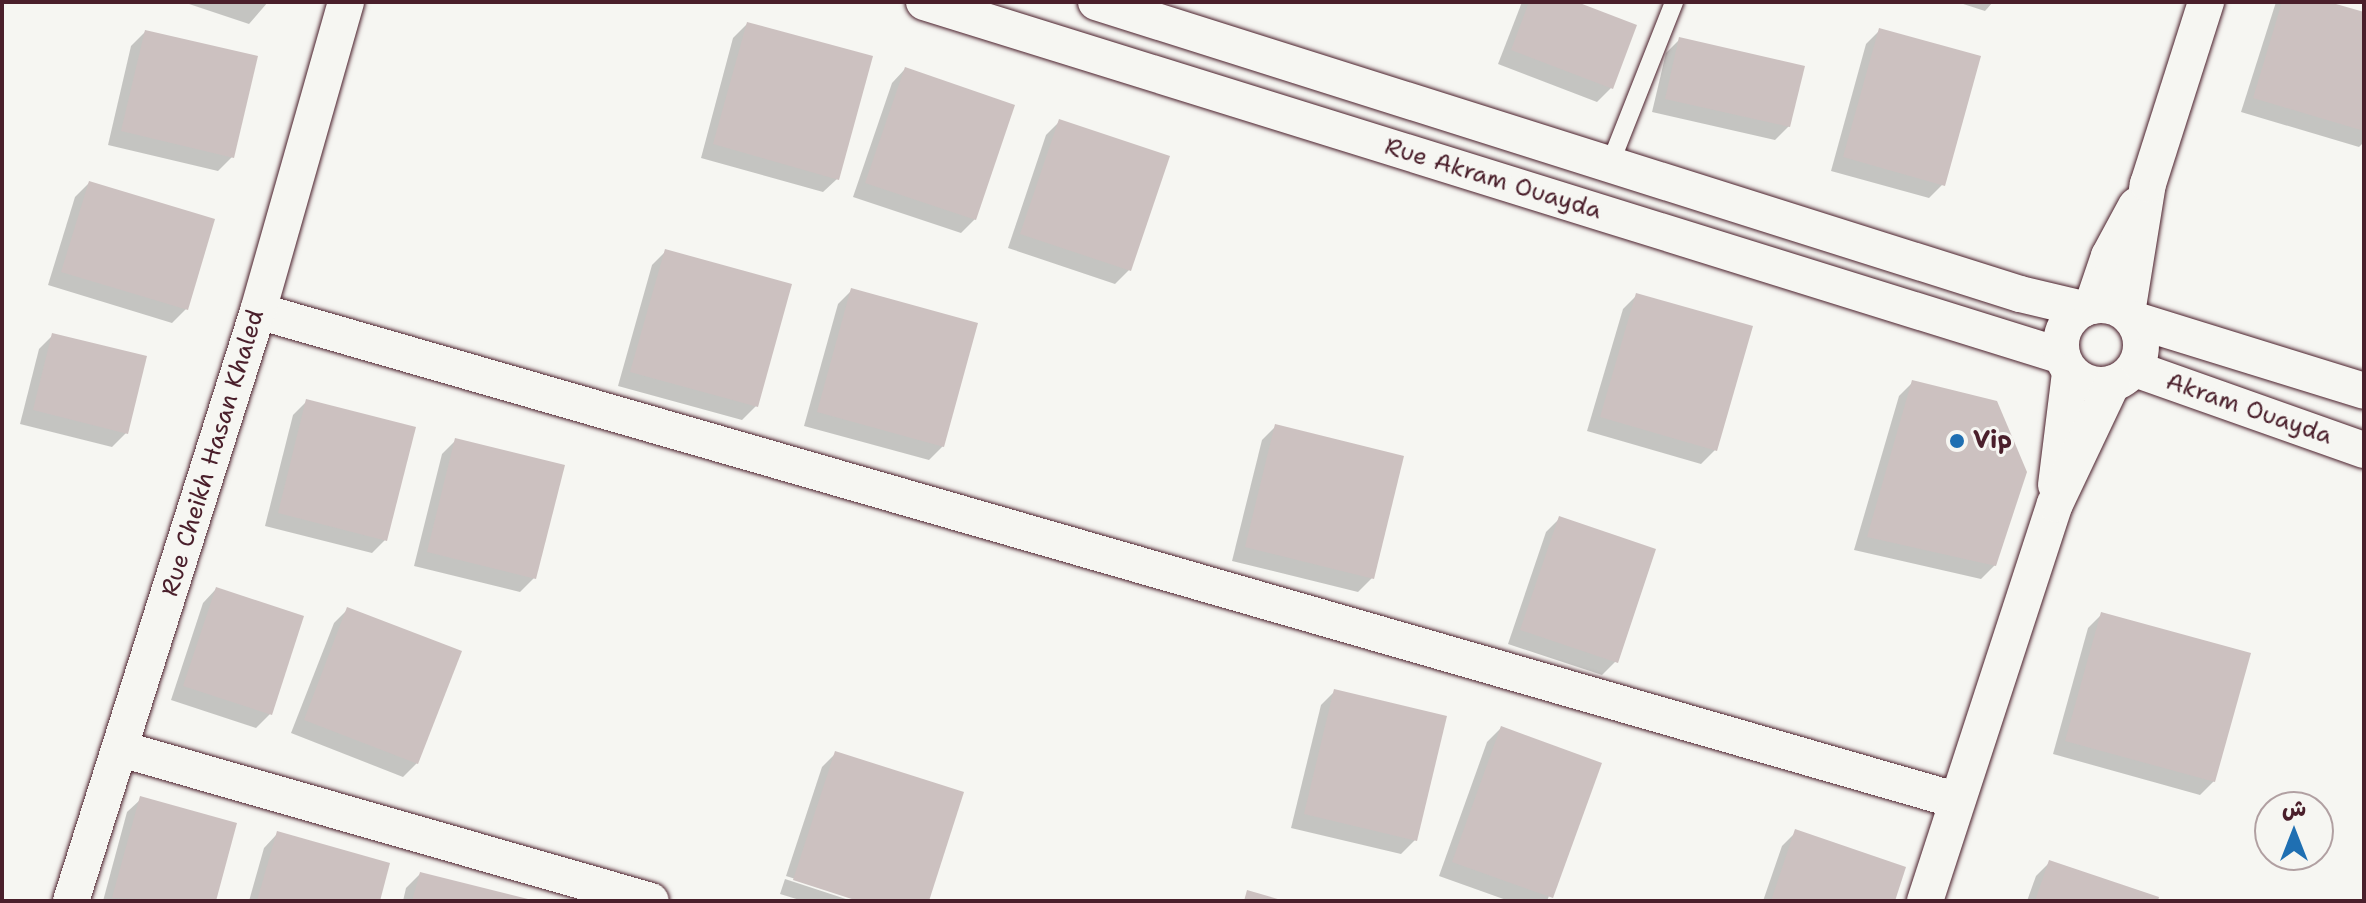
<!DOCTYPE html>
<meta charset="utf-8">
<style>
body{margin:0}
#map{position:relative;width:2366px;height:903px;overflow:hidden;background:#f6f6f2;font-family:"Shantell Sans","Playpen Sans Arabic",sans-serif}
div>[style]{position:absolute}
.shadow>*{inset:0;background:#0003}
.building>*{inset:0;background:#ccc1c0}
.roads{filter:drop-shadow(0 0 2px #4a1f2b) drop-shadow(0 0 2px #4a1f2b)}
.service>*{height:18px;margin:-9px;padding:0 9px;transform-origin:9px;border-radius:9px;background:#f6f6f2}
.minor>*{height:36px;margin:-18px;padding:0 18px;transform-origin:18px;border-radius:18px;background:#f6f6f2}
.minor>.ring{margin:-18px;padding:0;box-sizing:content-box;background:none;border:36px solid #f6f6f2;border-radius:50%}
.dots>*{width:22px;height:22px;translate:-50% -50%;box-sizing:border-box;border:4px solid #f6f6f2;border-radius:50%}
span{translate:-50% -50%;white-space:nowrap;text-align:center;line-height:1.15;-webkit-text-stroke:6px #f6f6f2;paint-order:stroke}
.street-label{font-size:24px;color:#4a1f2b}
.poi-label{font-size:24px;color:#4a1f2b;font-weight:700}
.left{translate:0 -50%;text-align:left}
.frame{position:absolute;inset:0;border:4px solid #4a1f2b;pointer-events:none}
.north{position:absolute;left:2254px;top:791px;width:80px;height:80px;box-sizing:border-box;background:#f6f6f2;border:2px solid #b1a0a2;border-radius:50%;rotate:0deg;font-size:22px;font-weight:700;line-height:32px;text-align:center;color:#4a1f2b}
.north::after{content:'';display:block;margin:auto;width:28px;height:36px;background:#1f6fb2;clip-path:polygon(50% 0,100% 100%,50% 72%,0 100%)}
</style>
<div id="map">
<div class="shadow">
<i style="clip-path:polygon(183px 2px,268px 2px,249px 24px)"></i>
<i style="clip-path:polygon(1522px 2px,1571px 2px,1611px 88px,1597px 102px,1498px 64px)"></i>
<i style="clip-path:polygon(1957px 2px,1993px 2px,1985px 11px)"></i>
<i style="clip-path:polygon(2276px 2px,2322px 2px,2364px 14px,2364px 142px,2359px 147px,2241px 112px)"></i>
<i style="clip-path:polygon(747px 24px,837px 179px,823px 192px,701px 158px,733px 38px)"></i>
<i style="clip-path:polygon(1880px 30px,1943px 184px,1929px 198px,1831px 171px,1866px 44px)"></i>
<i style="clip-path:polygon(145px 32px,232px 157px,218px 171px,108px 145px,131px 46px)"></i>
<i style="clip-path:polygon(1680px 39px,1789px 126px,1775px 140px,1652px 112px,1666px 53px)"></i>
<i style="clip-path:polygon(905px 69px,975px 219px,961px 233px,853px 197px,892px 83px)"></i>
<i style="clip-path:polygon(1060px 121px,1129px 270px,1115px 284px,1008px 248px,1046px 135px)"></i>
<i style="clip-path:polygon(89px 183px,186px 309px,172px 323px,48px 285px,75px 197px)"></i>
<i style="clip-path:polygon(666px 251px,756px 406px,742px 420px,618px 386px,652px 265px)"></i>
<i style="clip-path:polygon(852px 290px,943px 446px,929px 460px,804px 426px,838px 304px)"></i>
<i style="clip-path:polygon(1637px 295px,1715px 450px,1701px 464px,1587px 431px,1623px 309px)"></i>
<i style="clip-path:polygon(53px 335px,126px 433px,112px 447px,20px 424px,39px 349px)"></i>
<i style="clip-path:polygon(1913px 382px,1995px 565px,1981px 579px,1854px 550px,1899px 396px)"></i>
<i style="clip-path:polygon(307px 401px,385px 540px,372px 553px,265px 526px,293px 415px)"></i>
<i style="clip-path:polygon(1276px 426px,1372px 578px,1358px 592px,1232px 561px,1262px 440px)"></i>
<i style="clip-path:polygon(456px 440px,534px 578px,520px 592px,414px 566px,442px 454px)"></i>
<i style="clip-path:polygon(1560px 518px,1616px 661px,1602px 675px,1508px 644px,1546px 532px)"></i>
<i style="clip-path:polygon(216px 589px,270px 714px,256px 728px,171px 700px,203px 603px)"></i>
<i style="clip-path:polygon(348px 609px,417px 763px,403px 777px,291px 733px,334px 623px)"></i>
<i style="clip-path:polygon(2102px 614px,2214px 781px,2200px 795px,2053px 754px,2088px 628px)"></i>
<i style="clip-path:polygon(1335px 691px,1415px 840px,1401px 854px,1291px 828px,1321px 705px)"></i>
<i style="clip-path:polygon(1501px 728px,1600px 764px,1547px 901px,1509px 901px,1439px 876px,1487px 742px)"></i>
<i style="clip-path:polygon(836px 753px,927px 901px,865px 901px,786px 876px,822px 767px)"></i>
<i style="clip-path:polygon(141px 799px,235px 824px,214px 901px,103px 901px,127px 812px)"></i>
<i style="clip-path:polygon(1796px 832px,1893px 901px,1763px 901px,1782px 846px)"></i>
<i style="clip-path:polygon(277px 834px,378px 901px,249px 901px,264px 848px)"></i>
<i style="clip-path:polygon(2050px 862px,2156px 901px,2027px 901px,2036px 876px)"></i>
<i style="clip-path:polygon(420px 874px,526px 901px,403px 901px,406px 888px)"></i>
<i style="clip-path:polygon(785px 879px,852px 901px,803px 901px,780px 894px)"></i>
</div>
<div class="building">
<i style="clip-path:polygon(1529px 2px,1577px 2px,1637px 25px,1613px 89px,1511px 50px)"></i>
<i style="clip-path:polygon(2282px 2px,2329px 2px,2364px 12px,2364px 131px,2253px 98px)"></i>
<i style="clip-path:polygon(747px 22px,873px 56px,839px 180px,713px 144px)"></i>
<i style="clip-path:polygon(1879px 28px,1981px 56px,1945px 186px,1843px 157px)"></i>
<i style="clip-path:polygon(145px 30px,258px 56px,234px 158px,121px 131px)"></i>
<i style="clip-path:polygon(1679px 37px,1805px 66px,1790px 127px,1665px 99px)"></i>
<i style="clip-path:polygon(905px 67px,1015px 105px,976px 220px,865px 183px)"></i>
<i style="clip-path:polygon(1059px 119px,1170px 156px,1131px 271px,1020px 234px)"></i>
<i style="clip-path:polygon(89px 181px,215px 219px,188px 310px,61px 272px)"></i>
<i style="clip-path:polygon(665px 249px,792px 284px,758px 407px,630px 372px)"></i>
<i style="clip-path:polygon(851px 288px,978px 323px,944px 447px,817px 412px)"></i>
<i style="clip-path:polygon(1636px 293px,1753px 326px,1717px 451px,1600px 417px)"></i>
<i style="clip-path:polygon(52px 333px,147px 356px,128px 434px,33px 410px)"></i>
<i style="clip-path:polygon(1912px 380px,1997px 401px,2027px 472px,1996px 566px,1867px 537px)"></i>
<i style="clip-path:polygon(306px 399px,416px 427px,387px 541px,278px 513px)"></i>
<i style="clip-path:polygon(1275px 424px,1404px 456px,1374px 579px,1245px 547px)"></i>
<i style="clip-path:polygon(455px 438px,565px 465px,536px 579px,427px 552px)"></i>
<i style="clip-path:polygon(1559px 516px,1656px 549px,1618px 663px,1520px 630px)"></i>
<i style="clip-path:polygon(216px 587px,304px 616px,272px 715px,183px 686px)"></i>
<i style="clip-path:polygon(347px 607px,462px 651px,418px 764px,304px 720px)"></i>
<i style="clip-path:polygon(2101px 612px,2251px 653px,2215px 782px,2065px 741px)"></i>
<i style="clip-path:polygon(1334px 689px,1447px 716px,1417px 841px,1304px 814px)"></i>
<i style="clip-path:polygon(1501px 726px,1602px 763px,1553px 898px,1452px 862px)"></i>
<i style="clip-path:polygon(835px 751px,964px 792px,929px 901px,858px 901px,793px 880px)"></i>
<i style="clip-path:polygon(140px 796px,237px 823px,216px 901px,112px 898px)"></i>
<i style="clip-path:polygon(1795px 829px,1906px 867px,1895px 901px,1771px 901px)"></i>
<i style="clip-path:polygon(277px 831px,390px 863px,380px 901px,257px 901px)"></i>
<i style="clip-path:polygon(2049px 860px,2159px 897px,2158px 901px,2035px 901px)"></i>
<i style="clip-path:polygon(420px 872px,532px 900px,532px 901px,412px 901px)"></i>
<i style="clip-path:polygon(1247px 890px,1281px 900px,1281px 901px,1244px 901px)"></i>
</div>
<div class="roads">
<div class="service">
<i style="left:1610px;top:164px;width:174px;rotate:-68.4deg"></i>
</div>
<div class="minor">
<i style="left:924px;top:2px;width:1192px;rotate:17.28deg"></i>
<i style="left:1096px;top:2px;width:969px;rotate:17.54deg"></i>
<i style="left:2020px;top:294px;width:65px;rotate:13.4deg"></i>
<i class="ring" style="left:2061px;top:305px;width:44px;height:44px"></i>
<i style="left:2092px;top:306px;width:53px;rotate:-71.2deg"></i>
<i style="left:2109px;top:256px;width:57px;rotate:-61.6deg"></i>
<i style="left:258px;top:311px;width:1767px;rotate:16.07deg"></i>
<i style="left:2127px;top:313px;width:131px;rotate:-80.8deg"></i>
<i style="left:2148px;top:184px;width:191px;rotate:-72.3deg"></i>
<i style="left:2132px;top:319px;width:243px;rotate:17.2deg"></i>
<i style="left:2135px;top:369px;width:243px;rotate:19.5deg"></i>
<i style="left:2056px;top:485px;width:114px;rotate:-82.9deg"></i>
<i style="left:121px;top:749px;width:551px;rotate:16deg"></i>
<i style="left:71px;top:901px;width:619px;rotate:-72.41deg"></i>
<i style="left:258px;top:311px;width:321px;rotate:-74.1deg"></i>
<i style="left:1925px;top:901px;width:418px;rotate:-71.9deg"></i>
<i style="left:2055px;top:504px;width:133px;rotate:-64.6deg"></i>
</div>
</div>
<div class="dots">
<i style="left:1957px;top:441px;background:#1f6fb2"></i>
</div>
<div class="street-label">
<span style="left:1493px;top:179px;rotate:17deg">Rue Akram Ouayda</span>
<span style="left:2249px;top:409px;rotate:19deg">Akram Ouayda</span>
<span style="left:213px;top:453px;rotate:-73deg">Rue Cheikh Hasan Khaled</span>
</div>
<div class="poi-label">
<span class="left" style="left:1973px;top:441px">Vip</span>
</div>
<div class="frame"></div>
<div class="north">ش</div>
</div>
